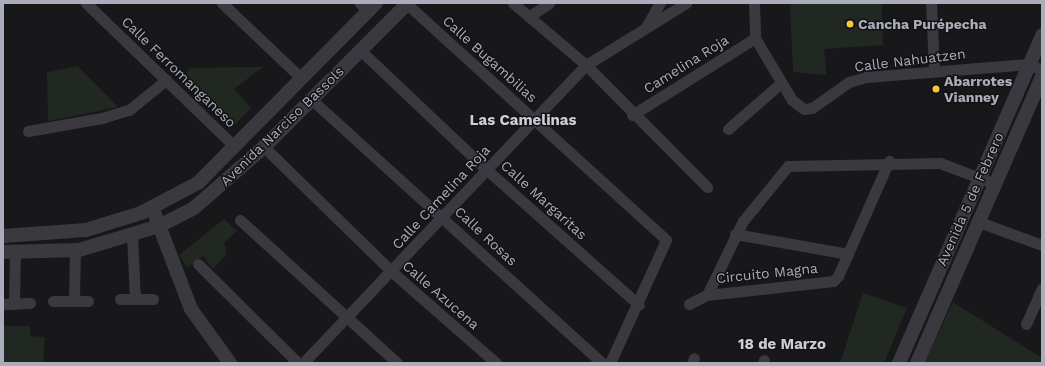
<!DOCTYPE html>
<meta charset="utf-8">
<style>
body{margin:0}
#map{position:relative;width:1045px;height:366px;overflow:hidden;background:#18181a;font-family:"Work Sans",sans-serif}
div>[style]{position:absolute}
.green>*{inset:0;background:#202821}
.minor>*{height:11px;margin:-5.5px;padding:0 5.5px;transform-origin:5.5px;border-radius:5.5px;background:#39393f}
.tertiary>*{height:14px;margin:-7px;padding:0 7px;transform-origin:7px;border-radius:7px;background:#39393f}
.dots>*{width:11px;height:11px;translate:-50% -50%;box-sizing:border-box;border:2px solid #131315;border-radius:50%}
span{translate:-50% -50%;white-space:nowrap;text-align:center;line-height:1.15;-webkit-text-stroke:3px #131315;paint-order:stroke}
.poi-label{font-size:14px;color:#aaadba;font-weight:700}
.left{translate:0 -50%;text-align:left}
.street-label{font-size:14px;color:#aaadba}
.neighbourhood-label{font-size:15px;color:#cbcdd6;font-weight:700}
.frame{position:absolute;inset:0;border:4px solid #aaadba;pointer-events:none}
</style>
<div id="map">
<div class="green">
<i style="clip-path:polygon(790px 3px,882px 3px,883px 45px,824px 49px,827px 75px,793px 72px)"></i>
<i style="clip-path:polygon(78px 66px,118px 107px,48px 121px,47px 72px)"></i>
<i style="clip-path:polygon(263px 67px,234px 89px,251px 108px,234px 126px,183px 80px,189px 68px)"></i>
<i style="clip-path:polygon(224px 219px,237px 231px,224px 243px,227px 254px,213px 269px,203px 256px,187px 268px,179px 255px)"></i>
<i style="clip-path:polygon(863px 293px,907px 308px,884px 363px,840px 363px)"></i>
<i style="clip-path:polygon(953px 302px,1042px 358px,1042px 363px,924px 363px)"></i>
<i style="clip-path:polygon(3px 326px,30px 326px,30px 336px,45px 337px,43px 362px,3px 362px)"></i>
</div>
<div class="minor">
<i style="left:86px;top:3px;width:206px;rotate:44deg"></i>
<i style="left:222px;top:3px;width:109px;rotate:43.5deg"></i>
<i style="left:360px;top:3px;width:11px;rotate:45deg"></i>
<i style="left:513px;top:3px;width:96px;rotate:40.3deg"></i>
<i style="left:586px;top:65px;width:172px;rotate:45.2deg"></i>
<i style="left:754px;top:3px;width:35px;rotate:88deg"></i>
<i style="left:755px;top:38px;width:72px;rotate:59.2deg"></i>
<i style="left:792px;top:100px;width:15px;rotate:37deg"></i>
<i style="left:804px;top:109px;width:8px;rotate:-7deg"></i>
<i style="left:812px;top:108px;width:45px;rotate:-35.1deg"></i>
<i style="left:849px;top:82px;width:19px;rotate:-16deg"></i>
<i style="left:867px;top:77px;width:163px;rotate:-4.6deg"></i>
<i style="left:1029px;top:64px;width:14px;rotate:25deg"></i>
<i style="left:931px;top:3px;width:67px;rotate:87.4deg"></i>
<i style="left:407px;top:4px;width:350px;rotate:42.3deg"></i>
<i style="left:666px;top:240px;width:135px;rotate:114.5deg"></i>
<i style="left:530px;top:16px;width:23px;rotate:-34deg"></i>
<i style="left:646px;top:27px;width:28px;rotate:-60deg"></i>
<i style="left:360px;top:50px;width:175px;rotate:43.4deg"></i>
<i style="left:487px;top:170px;width:203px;rotate:41.6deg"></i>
<i style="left:312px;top:100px;width:391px;rotate:42.2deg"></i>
<i style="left:632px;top:115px;width:145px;rotate:-32deg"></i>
<i style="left:728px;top:129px;width:70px;rotate:-41deg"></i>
<i style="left:28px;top:131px;width:75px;rotate:-10deg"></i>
<i style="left:102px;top:118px;width:28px;rotate:-17deg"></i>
<i style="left:129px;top:110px;width:48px;rotate:-39deg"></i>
<i style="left:264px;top:147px;width:177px;rotate:44.3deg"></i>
<i style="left:391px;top:271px;width:140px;rotate:41.2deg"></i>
<i style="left:240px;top:220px;width:212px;rotate:42.3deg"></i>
<i style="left:979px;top:222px;width:67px;rotate:20.1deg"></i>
<i style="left:735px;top:234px;width:115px;rotate:10deg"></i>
<i style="left:132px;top:235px;width:64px;rotate:87.3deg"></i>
<i style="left:198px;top:264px;width:141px;rotate:44.7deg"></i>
<i style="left:707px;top:295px;width:82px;rotate:-64.1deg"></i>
<i style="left:743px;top:221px;width:71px;rotate:-50.7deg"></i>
<i style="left:788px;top:166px;width:152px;rotate:-1.1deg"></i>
<i style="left:940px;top:163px;width:60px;rotate:20.6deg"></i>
<i style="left:120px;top:299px;width:33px"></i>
<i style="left:53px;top:301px;width:35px"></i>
<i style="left:74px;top:301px;width:51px;rotate:-88.9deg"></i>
<i style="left:3px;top:304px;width:27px;rotate:-2deg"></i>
<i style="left:14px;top:304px;width:52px;rotate:-88.9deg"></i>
<i style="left:689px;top:304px;width:20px;rotate:-27deg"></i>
<i style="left:707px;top:295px;width:127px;rotate:-6.3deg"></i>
<i style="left:833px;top:281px;width:7px;rotate:-45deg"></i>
<i style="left:838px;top:276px;width:126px;rotate:-66.1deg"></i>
<i style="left:1026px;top:324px;width:39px;rotate:-66deg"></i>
<i style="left:303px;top:363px;width:411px;rotate:-46.5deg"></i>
<i style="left:586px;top:65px;width:118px;rotate:-31.8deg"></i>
<i style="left:692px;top:363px;width:5px;rotate:-68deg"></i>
<i style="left:763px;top:363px;width:3px;rotate:-72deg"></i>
</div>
<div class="tertiary">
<i style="left:152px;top:207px;width:109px;rotate:69.1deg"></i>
<i style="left:191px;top:309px;width:67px;rotate:54.2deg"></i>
<i style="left:3px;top:236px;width:83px;rotate:-4.1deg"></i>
<i style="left:86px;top:230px;width:58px;rotate:-17.2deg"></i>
<i style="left:141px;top:213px;width:64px;rotate:-27.8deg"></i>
<i style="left:198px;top:183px;width:253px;rotate:-45.3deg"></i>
<i style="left:3px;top:252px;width:76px;rotate:-1.5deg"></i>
<i style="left:79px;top:250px;width:84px;rotate:-16.7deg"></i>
<i style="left:159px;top:226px;width:39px;rotate:-27deg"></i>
<i style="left:194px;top:208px;width:93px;rotate:-41.1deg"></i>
<i style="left:264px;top:147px;width:204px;rotate:-45deg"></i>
<i style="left:899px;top:363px;width:358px;rotate:-66.4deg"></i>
<i style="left:917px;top:363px;width:312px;rotate:-66.4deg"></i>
</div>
<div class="dots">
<i style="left:850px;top:24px;background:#f4c836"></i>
<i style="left:936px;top:89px;background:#f4c836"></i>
</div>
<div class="poi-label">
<span class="left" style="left:858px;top:24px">Cancha Purépecha</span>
<span class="left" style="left:944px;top:89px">Abarrotes<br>Vianney</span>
</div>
<div class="street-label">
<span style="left:490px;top:59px;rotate:42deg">Calle Bugambilias</span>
<span style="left:910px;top:60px;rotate:-7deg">Calle Nahuatzen</span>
<span style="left:686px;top:64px;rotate:-32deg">Camelina Roja</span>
<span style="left:179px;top:72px;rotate:44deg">Calle Ferromanganeso</span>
<span style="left:282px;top:126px;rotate:-44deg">Avenida Narciso Bassols</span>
<span style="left:441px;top:197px;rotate:-47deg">Calle Camelina Roja</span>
<span style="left:970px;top:199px;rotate:-66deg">Avenida 5 de Febrero</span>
<span style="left:544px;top:200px;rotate:42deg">Calle Margaritas</span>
<span style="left:486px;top:236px;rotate:43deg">Calle Rosas</span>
<span style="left:767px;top:273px;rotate:-6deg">Circuito Magna</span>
<span style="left:441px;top:295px;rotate:41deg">Calle Azucena</span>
</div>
<div class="neighbourhood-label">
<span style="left:523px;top:121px">Las Camelinas</span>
<span style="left:782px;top:345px">18 de Marzo</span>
</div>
<div class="frame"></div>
</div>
